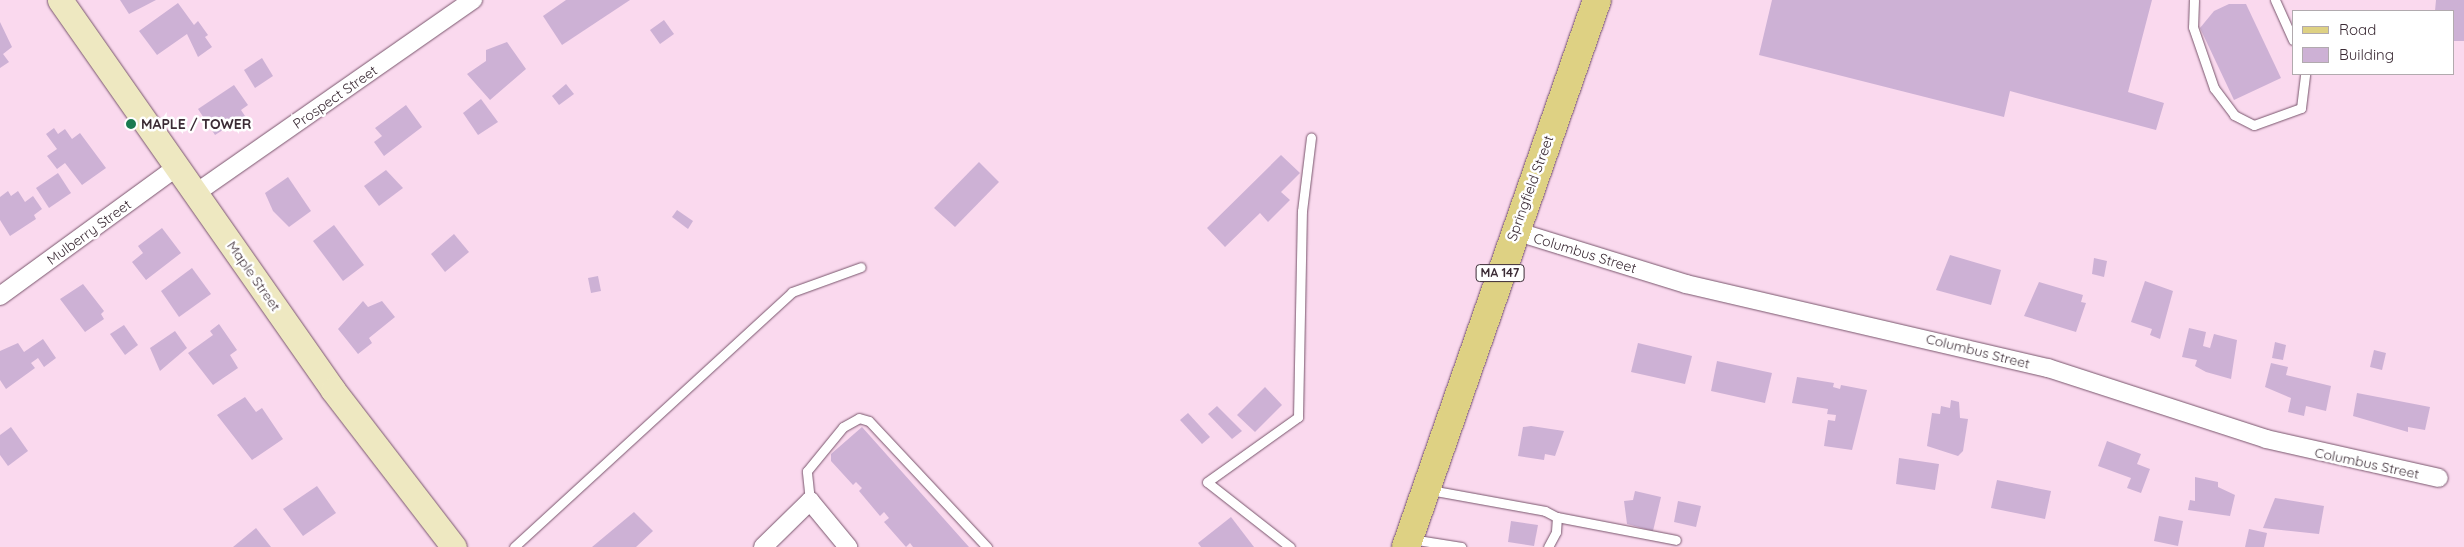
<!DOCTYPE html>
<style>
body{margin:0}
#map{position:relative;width:2464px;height:547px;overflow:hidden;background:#fad9ee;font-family:Quicksand,sans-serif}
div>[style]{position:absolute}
.building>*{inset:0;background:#cdb1d5}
.roads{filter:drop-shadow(0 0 1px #78556c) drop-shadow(0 0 1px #78556c)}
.service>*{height:9px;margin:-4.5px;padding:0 4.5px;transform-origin:4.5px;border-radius:4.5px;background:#fff}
.minor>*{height:18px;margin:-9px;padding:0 9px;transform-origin:9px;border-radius:9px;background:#fff}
.secondary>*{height:25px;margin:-12.5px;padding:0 12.5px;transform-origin:12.5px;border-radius:12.5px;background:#eee8c1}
.primary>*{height:28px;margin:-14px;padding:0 14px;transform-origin:14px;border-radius:14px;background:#ded183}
.dots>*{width:14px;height:14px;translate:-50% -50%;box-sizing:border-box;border:2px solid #fff;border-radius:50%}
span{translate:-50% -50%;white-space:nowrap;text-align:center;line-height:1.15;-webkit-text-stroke:5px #fff;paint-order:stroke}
.shield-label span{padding:1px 4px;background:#fff;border:1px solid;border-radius:4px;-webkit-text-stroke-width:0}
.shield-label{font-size:12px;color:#3b2b35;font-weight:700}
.street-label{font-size:14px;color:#3b2b35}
.poi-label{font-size:14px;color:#3b2b35;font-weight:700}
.left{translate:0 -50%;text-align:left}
.legend{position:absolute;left:2292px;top:10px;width:162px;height:65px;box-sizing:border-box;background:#fff;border:1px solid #b1aaae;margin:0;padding:6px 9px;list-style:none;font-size:15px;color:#3b2b35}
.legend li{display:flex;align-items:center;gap:10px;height:25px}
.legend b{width:25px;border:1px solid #b1aaae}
</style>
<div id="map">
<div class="building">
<i style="clip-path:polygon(120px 0,156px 0,129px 14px)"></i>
<i style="clip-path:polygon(566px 0,630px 0,562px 45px,543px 16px)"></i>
<i style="clip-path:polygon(1772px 0,2152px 0,2128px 92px,2164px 103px,2156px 130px,2010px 91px,2004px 117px,1759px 55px)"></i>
<i style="clip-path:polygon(2436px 0,2464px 0,2464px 41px,2453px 41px,2453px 11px,2435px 11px)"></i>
<i style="clip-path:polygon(178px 3px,194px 25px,198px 21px,208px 35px,205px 37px,212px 47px,198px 57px,187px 34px,157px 55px,139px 31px)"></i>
<i style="clip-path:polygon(2229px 4px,2246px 4px,2281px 78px,2234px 100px,2200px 28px,2214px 11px)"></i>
<i style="clip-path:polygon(664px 20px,674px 34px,660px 44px,650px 30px)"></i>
<i style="clip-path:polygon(0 22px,12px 47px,3px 54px,9px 62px,0 68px)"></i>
<i style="clip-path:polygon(507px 42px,526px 69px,490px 100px,467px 74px,486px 61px,486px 50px)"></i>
<i style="clip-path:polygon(262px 58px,273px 76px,255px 88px,244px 70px)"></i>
<i style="clip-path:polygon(566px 84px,574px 94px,559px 105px,552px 96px)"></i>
<i style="clip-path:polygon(234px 85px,248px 105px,241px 110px,245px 116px,215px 135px,198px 109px)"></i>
<i style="clip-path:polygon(481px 99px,498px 122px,478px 135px,463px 113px)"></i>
<i style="clip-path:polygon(406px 105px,422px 127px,384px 156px,374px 142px,382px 136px,375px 128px)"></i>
<i style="clip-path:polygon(54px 128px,58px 134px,65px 129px,72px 139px,80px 133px,106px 168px,82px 185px,65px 163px,57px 169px,47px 156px,57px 149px,46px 134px)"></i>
<i style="clip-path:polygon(1281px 155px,1300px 173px,1281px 192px,1290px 200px,1268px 222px,1260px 213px,1225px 247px,1207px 228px)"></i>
<i style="clip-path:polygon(979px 162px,999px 182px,955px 227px,934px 208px)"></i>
<i style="clip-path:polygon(386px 170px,403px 188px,379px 206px,364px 186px)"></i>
<i style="clip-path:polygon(58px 173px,71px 193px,49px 208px,36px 188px)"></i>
<i style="clip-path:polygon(288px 177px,311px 211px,289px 227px,273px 211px,265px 193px)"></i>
<i style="clip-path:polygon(8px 191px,11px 196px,18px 191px,25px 202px,33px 196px,42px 209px,34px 215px,36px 219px,10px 236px,0 220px,0 197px)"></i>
<i style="clip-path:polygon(677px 210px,693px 221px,688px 229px,672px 217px)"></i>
<i style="clip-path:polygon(334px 225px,364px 265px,343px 281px,313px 241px)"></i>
<i style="clip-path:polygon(162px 228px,181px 253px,146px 280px,132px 262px,143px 253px,138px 246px)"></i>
<i style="clip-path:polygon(454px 234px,469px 252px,445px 272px,431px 254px)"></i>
<i style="clip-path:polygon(1950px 255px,2001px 270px,1991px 305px,1936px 290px)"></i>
<i style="clip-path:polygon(2094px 258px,2107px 261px,2104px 277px,2092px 274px)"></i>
<i style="clip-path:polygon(192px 268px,211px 294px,179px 317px,161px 291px)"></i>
<i style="clip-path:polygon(598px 276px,601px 291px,591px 293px,588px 278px)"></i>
<i style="clip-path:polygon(2145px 281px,2173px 291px,2160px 339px,2150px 335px,2152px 329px,2131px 322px)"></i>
<i style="clip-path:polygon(2039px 282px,2083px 295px,2081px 302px,2086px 303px,2076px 332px,2024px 316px)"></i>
<i style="clip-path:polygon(83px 284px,104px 311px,101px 314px,104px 319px,85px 332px,60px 299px)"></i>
<i style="clip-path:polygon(363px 301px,368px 307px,382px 301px,395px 317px,369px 338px,372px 343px,358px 354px,338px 329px)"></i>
<i style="clip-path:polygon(219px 324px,237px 350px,230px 355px,238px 368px,213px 385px,188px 353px,213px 335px,210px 331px)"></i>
<i style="clip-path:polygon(124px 325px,138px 345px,125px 355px,110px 334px)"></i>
<i style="clip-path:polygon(2189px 328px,2206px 332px,2203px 346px,2210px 348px,2214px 334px,2237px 340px,2231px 379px,2206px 372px,2195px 366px,2197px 360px,2182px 357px)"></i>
<i style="clip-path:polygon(175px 331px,187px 348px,160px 371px,150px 348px)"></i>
<i style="clip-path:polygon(43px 339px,56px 358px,44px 367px,38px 358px,31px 363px,35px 368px,6px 389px,0 380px,0 351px,18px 343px,24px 352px)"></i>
<i style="clip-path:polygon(2275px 342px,2286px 345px,2283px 360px,2272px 358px)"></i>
<i style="clip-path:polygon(1638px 343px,1692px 356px,1685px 384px,1631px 372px)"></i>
<i style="clip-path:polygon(2374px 350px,2386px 353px,2382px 370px,2370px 367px)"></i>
<i style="clip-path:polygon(1717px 361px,1772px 373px,1765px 403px,1711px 391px)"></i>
<i style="clip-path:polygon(2271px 363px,2288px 367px,2286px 375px,2331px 386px,2326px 411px,2306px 406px,2304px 416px,2288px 412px,2291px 398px,2265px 387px)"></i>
<i style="clip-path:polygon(1797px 377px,1834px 383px,1833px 387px,1840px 389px,1841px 385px,1867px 390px,1852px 450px,1824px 446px,1828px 420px,1835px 421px,1836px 415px,1827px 414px,1828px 409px,1792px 403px)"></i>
<i style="clip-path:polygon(1265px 387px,1282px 405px,1255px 432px,1237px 415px)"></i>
<i style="clip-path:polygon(2357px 393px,2430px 407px,2425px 430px,2408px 427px,2408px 432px,2353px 416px)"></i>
<i style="clip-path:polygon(245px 397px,256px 412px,262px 408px,283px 439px,252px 460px,217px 415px)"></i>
<i style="clip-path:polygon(1951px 400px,1959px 402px,1960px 418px,1968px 419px,1963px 451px,1958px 456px,1927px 446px,1932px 413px,1940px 414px,1941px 406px,1950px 408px)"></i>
<i style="clip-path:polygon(1217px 406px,1242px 431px,1232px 439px,1208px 414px)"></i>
<i style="clip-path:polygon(1188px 413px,1210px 437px,1202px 444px,1180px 420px)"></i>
<i style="clip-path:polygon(1531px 426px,1564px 431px,1555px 456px,1545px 454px,1544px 460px,1518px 456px,1523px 427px)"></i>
<i style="clip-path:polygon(11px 427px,28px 451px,8px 466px,0 455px,0 435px)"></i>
<i style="clip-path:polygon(862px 427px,969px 547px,913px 547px,910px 543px,906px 547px,884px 522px,889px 518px,884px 512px,880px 516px,859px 491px,862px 488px,856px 482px,853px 485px,831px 461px,831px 454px)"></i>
<i style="clip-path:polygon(2107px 441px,2141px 454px,2137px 464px,2150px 469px,2141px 493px,2127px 488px,2131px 478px,2098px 466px)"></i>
<i style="clip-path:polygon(1899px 458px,1939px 464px,1935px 490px,1896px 484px)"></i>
<i style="clip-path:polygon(2195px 477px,2218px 482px,2218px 487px,2235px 495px,2230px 516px,2188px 510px,2190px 500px,2195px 501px)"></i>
<i style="clip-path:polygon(1997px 480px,2051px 491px,2045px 519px,1991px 508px)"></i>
<i style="clip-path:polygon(317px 486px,336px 513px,303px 536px,283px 509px)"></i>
<i style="clip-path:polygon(1635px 491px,1661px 497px,1653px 531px,1627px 524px,1624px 501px,1633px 500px)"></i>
<i style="clip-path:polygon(2275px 498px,2324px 506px,2319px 534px,2263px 528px)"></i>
<i style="clip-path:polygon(1678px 501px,1701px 506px,1696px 527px,1674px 522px)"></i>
<i style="clip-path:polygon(634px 512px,653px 531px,636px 547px,592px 547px)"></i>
<i style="clip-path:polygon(2159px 516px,2183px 521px,2178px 546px,2154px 541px)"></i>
<i style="clip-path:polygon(1231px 517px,1254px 547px,1201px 547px,1198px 543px)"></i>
<i style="clip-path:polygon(1511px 521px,1538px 525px,1534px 546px,1508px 542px)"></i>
<i style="clip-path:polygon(256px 528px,271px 547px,233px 547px)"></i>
<i style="clip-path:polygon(2249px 529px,2267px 533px,2264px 547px,2245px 547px)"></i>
</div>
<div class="roads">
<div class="service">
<i style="left:2194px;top:0;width:27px;rotate:92deg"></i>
<i style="left:2193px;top:27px;width:65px;rotate:71deg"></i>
<i style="left:2214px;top:88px;width:34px;rotate:53deg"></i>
<i style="left:2234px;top:115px;width:22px;rotate:27deg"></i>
<i style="left:2254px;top:125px;width:50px;rotate:-19.9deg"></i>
<i style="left:2301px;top:108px;width:34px;rotate:-83deg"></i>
<i style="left:2275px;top:0;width:44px;rotate:65.8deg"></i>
<i style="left:1430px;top:490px;width:117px;rotate:10.3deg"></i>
<i style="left:1545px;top:511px;width:13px;rotate:27deg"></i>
<i style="left:1557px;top:517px;width:15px;rotate:94deg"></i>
<i style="left:1556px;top:532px;width:17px;rotate:118deg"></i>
<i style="left:810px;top:501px;width:30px;rotate:-96deg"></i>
<i style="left:807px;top:471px;width:57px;rotate:-50.7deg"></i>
<i style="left:843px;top:427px;width:18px;rotate:-29deg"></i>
<i style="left:859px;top:418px;width:10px;rotate:17deg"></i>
<i style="left:869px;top:421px;width:173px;rotate:46.9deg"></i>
<i style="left:1557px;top:517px;width:121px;rotate:10.9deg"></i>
<i style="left:1411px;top:539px;width:51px;rotate:9.1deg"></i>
<i style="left:514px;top:547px;width:377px;rotate:-42.5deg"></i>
<i style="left:792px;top:292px;width:73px;rotate:-19.9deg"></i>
<i style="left:1290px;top:547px;width:105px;rotate:-141.9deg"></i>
<i style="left:1207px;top:482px;width:112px;rotate:-35.5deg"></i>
<i style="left:1298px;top:417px;width:206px;rotate:-88.9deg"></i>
<i style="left:1302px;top:211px;width:74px;rotate:-83deg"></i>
</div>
<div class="minor">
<i style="left:196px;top:193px;width:338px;rotate:-34.9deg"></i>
<i style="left:1515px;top:231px;width:179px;rotate:17.2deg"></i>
<i style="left:1686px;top:284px;width:372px;rotate:13.1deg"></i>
<i style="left:2048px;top:368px;width:229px;rotate:18deg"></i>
<i style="left:2266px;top:439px;width:177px;rotate:12.7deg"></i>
<i style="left:0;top:296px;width:219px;rotate:-36.1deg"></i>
<i style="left:763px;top:547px;width:66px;rotate:-44.4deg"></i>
<i style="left:810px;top:501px;width:60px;rotate:50.4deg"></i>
</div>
<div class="secondary">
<i style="left:60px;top:0;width:476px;rotate:55deg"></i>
<i style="left:333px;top:390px;width:198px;rotate:52.4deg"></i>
</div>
<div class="primary">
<i style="left:1406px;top:547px;width:579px;rotate:-70.75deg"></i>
</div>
</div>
<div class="dots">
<i style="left:131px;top:124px;background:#1a7a50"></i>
</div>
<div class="shield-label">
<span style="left:1500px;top:273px">MA 147</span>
</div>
<div class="street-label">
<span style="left:335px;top:97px;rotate:-35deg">Prospect Street</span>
<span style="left:1530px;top:188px;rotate:-70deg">Springfield Street</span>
<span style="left:89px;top:232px;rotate:-36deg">Mulberry Street</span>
<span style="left:1585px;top:253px;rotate:17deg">Columbus Street</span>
<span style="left:254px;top:276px;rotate:55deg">Maple Street</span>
<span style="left:1978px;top:351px;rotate:14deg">Columbus Street</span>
<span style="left:2367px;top:463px;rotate:12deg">Columbus Street</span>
</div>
<div class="poi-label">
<span class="left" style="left:141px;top:124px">MAPLE / TOWER</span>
</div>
<ul class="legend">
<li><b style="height:6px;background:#ded183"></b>Road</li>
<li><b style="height:14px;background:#cdb1d5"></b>Building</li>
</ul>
</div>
